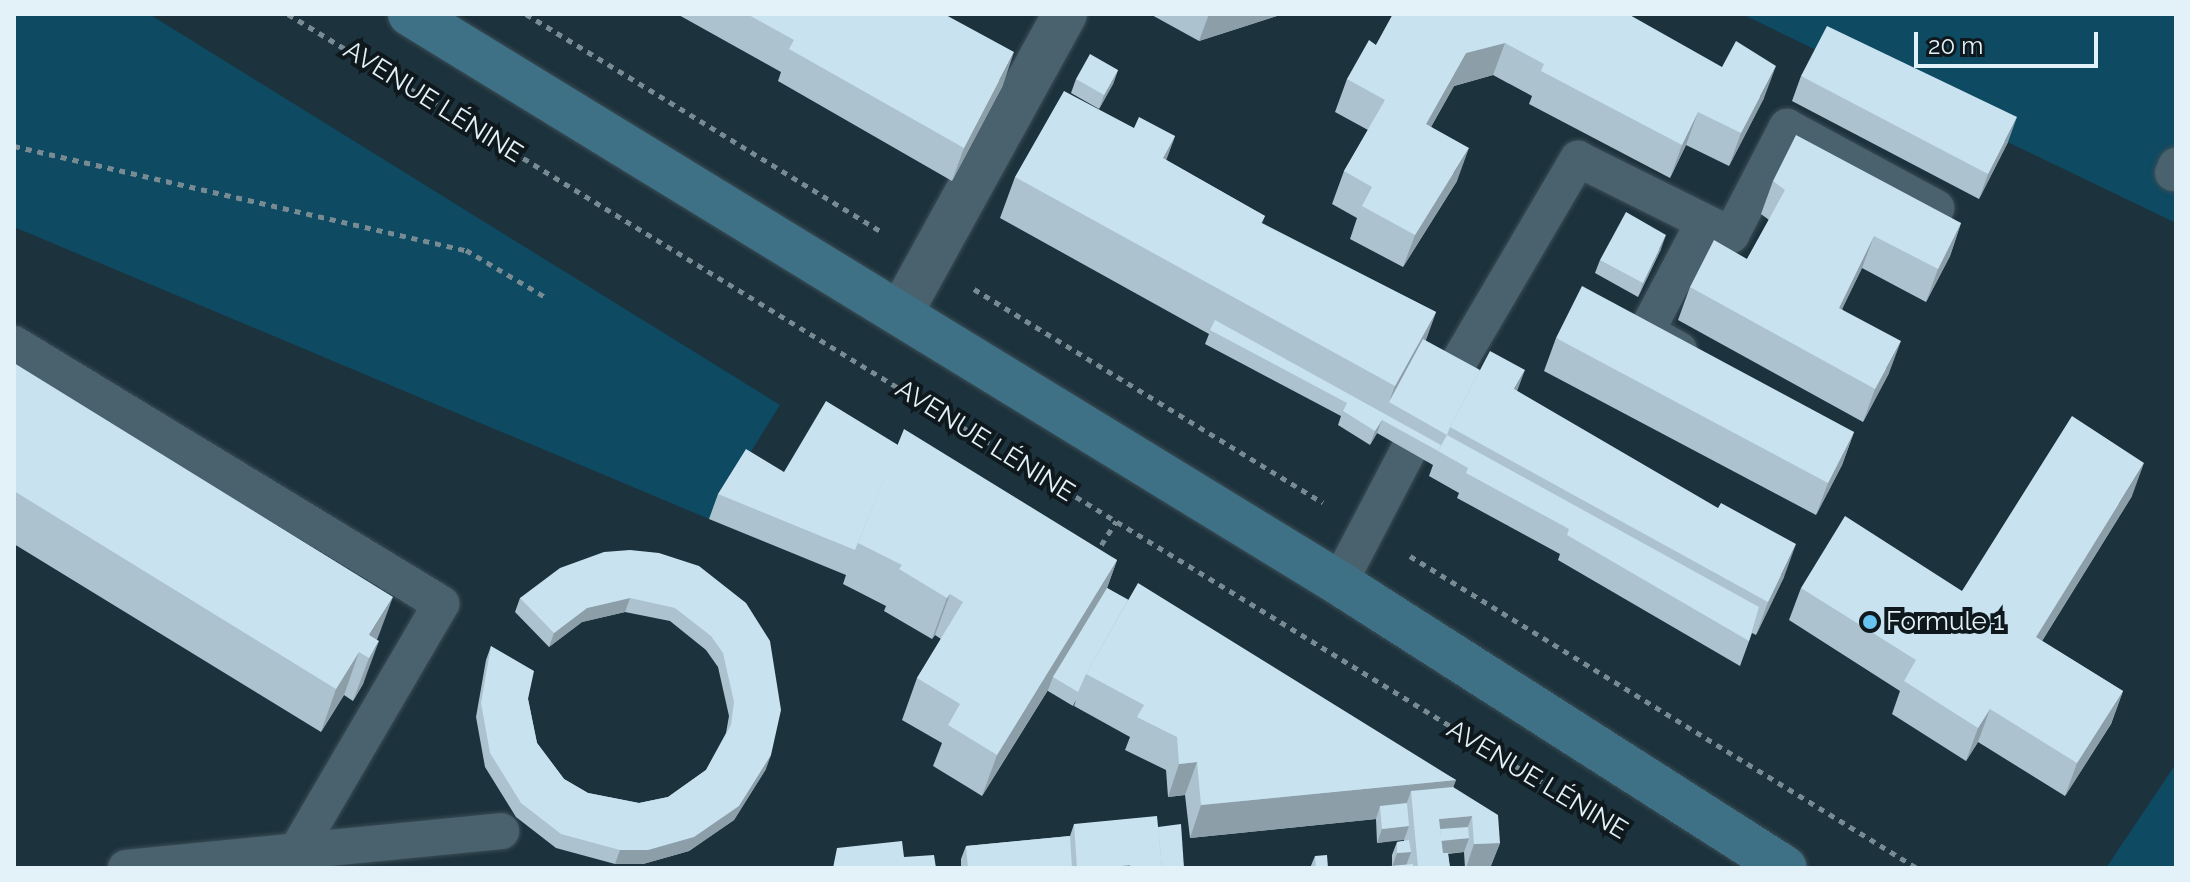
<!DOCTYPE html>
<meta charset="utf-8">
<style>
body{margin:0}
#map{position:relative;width:2190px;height:882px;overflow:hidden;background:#1c323c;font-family:Raleway,sans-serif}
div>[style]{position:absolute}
.green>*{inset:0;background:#0e4a62}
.path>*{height:5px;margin-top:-2.5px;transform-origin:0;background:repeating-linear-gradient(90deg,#788b93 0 6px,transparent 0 12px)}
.roads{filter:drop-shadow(0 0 2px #3a4d56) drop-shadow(0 0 2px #3a4d56)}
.service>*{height:36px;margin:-18px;padding:0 18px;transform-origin:18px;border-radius:18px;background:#4a626e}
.minor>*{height:44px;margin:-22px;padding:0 22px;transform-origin:22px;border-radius:22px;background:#4a626e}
.secondary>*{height:44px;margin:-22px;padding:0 22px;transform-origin:22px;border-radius:22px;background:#3f7186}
.wall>*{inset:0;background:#acc2ce}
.shaded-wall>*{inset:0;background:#8c9ea8}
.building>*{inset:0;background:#c8e2f0}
.dots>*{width:22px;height:22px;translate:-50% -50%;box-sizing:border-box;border:4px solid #0e181d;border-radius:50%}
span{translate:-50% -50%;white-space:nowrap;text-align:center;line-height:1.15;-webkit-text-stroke:8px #0e181d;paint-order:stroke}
.street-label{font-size:26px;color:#e3f1f8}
.poi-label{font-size:26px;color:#e3f1f8}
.left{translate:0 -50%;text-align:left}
.frame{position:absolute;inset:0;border:16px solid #e3f1f8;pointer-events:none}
.scale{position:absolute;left:1914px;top:32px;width:184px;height:36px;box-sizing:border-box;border:4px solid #e3f1f8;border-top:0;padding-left:10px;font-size:24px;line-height:28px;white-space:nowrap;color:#e3f1f8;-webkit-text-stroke:6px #0e181d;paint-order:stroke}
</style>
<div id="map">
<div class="green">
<i style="clip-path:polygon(14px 14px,149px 14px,780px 405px,709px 519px,14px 227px)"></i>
<i style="clip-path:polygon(1742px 14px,2176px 14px,2176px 223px,1818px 51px)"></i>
<i style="clip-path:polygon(2176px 764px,2176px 868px,2106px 868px,2171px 771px)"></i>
</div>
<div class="path">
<i style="left:288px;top:14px;width:1484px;rotate:31.49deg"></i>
<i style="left:526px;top:14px;width:419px;rotate:31.5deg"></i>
<i style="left:14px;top:146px;width:464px;rotate:13deg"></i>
<i style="left:466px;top:250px;width:92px;rotate:30.7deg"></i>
<i style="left:974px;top:289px;width:409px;rotate:31.5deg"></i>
<i style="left:1095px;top:555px;width:40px;rotate:-58deg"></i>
<i style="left:1410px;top:556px;width:595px;rotate:31.61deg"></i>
</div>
<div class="roads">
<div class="service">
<i style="left:2173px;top:173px;width:8px;rotate:-67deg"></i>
<i style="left:14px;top:344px;width:500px;rotate:31.3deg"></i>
<i style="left:441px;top:604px;width:285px;rotate:120.3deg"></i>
<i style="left:1679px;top:350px;width:38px;rotate:-151deg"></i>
<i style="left:1646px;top:332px;width:124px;rotate:-62.2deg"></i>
<i style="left:1447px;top:382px;width:259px;rotate:-59.6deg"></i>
<i style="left:1578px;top:159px;width:171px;rotate:26.4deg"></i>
<i style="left:1731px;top:235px;width:122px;rotate:-62.6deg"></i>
<i style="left:1787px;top:127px;width:170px;rotate:28.5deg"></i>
<i style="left:1339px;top:583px;width:149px;rotate:-62.4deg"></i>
<i style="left:126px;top:868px;width:377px;rotate:-5.6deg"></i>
</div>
<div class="minor">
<i style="left:900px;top:314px;width:342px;rotate:-61.2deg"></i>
</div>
<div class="secondary">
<i style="left:410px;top:14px;width:1089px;rotate:31.49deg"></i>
<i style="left:1339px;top:583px;width:529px;rotate:32.58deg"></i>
</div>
</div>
<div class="wall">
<i style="clip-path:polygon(677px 14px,944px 14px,1003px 85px,952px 181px,778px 81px,781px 72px)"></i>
<i style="clip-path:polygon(1150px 14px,1283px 14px,1199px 41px)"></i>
<i style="clip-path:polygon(1393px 14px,1764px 98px,1729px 166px,1686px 145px,1670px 178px,1529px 104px,1532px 96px,1493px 75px,1454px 86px,1431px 127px,1457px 181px,1403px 267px,1350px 239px,1357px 218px,1332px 204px,1344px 171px,1368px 130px,1335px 112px,1347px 79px,1376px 45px)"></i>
<i style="clip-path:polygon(1118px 70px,1113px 84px,1099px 109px,1071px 93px,1076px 79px)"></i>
<i style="clip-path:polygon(1801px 76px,2008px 142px,1979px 199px,1792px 101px)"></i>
<i style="clip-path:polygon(1134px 128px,1175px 136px,1166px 160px,1265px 216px,1262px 223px,1436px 312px,1425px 341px,1517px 391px,1784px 577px,1756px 635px,1752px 633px,1740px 666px,1558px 560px,1560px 554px,1457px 498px,1459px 493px,1429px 476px,1433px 465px,1377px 433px,1370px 445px,1338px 425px,1341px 416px,1205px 344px,1209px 334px,1000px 218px,1015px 177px)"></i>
<i style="clip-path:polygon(1773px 181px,1961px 223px,1950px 256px,1926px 302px,1862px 268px,1842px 309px,1889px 373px,1863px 422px,1678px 320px,1690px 287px,1747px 259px,1769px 220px,1761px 214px)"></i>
<i style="clip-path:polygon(1661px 249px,1638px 297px,1595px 273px,1600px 260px)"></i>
<i style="clip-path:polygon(1556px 338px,1854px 432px,1842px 465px,1816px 515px,1544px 371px)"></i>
<i style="clip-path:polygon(14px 363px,377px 640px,363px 684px,353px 701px,344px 695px,321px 732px,14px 544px)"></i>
<i style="clip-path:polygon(898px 445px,1117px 560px,1107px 588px,1456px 780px,1453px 787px,1500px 843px,1490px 868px,1465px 868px,1464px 852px,1448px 854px,1450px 868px,1367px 868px,1392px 866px,1392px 855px,1397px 842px,1404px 841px,1404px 839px,1377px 843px,1376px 819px,1190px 838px,1185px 795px,1168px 797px,1166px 770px,1125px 750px,1130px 737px,1074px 706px,1076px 700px,1073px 706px,1048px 691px,1048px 690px,982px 796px,933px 766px,942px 743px,902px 720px,917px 678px,941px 639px,935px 635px,932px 639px,884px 611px,886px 606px,843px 584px,846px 575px,709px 519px,718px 494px,784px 472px)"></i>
<i style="clip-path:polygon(2132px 496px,2042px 641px,2123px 691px,2111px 724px,2065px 796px,1978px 742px,1966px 761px,1892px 714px,1900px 691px,1789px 620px,1801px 588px,1962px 591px)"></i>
<i style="clip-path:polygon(699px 566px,766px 769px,734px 820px,689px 851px,643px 864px,615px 864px,556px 848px,516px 817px,485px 767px,476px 717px,486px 660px,491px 646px,528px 699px,537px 743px,564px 779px,588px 793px,639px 803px,668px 797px,706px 770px,726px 733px,729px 716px,718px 667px,706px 650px,670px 621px,625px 612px,582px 622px,549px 647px,515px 612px,520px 598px)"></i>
<i style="clip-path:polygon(1074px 824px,1158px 827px,1184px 868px,961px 868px,961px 859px,966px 846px,1070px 836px)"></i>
<i style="clip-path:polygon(1315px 856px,1328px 868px,1310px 868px)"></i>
</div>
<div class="shaded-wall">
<i style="clip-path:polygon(1209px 14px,1283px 14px,1199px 41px)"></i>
<i style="clip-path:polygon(1505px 43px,1493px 75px,1454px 86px,1414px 157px,1426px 124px,1466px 53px)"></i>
<i style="clip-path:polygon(1014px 52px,1003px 85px,952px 181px,964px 148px)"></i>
<i style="clip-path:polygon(1776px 66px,1764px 98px,1729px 166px,1741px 133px)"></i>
<i style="clip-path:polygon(1118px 70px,1113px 84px,1099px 109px,1104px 95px)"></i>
<i style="clip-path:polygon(1698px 112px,1686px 145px,1670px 178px,1682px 145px)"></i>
<i style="clip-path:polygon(2017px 117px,2008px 142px,1979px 199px,1988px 174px)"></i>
<i style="clip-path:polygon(1175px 136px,1160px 177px,1163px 158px)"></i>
<i style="clip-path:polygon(1469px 148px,1457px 181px,1403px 267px,1415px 235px)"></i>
<i style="clip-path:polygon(1961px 223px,1950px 256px,1926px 302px,1938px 269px)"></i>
<i style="clip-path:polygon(1666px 235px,1661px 249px,1638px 297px,1643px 283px)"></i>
<i style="clip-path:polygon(1874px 236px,1862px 268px,1827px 340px,1839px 308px)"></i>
<i style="clip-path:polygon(1436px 312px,1421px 354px,1389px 402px,1395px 386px)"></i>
<i style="clip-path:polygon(1901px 341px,1889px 373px,1863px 422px,1875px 389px)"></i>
<i style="clip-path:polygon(1525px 370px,1513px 402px,1514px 389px)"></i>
<i style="clip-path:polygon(1382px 420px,1377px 433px,1370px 445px,1375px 431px)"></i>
<i style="clip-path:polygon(1854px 432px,1842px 465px,1816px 515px,1828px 483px)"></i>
<i style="clip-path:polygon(2144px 463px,2132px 496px,2024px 670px,2036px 637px)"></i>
<i style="clip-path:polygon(1796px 544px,1784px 577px,1756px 635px,1768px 602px)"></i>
<i style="clip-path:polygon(1117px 560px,1102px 602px,1053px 677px,1048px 690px,982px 796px,997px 755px)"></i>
<i style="clip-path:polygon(950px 594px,935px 635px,932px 639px,947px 598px)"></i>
<i style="clip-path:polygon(393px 597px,377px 640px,369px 635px)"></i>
<i style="clip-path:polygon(630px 598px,625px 612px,582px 622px,549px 647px,554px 633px,587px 608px)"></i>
<i style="clip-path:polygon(379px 641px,363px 684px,353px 701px,369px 658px)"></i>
<i style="clip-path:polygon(359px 652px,344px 695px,321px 732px,336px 689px)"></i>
<i style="clip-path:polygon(2123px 691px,2111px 724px,2065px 796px,2077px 763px)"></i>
<i style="clip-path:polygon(1990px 709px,1978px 742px,1966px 761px,1978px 728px)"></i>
<i style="clip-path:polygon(771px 755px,766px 769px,734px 820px,689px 851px,643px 864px,615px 864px,620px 850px)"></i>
<i style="clip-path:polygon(1197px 762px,1185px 795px,1168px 797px,1179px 764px)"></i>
<i style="clip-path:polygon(1456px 780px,1444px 812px,1411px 791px,1402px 817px,1380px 806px,1376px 819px,1190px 838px,1201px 805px)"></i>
<i style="clip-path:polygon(1472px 816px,1463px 839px,1469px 838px,1464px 852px,1431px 855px,1439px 819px)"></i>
<i style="clip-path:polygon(1409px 826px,1404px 840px,1377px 843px,1382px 829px)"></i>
<i style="clip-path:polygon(1500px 843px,1490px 868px,1466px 868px,1474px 844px)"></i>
<i style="clip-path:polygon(1411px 852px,1406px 866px,1392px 867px,1397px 853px)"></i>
<i style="clip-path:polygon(1130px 865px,1129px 868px,1102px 868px)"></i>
</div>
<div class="building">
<i style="clip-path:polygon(747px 14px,944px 14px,1014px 52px,964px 148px,789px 49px,794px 40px)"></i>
<i style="clip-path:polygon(1393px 14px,1628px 14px,1722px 67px,1736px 41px,1776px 66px,1741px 133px,1698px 112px,1682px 145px,1541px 71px,1544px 64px,1505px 43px,1466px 53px,1426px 124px,1469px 148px,1415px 235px,1362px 206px,1372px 187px,1344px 171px,1385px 100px,1347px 79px,1369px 40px,1376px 45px)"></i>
<i style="clip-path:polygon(1827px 26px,2017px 117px,1988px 174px,1801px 76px)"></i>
<i style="clip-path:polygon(1090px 54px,1118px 70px,1104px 95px,1076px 79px)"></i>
<i style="clip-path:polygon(1064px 91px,1134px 128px,1139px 117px,1175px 136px,1163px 158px,1265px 216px,1261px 223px,1436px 312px,1395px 386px,1015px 177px)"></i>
<i style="clip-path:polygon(1796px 135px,1961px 223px,1938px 269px,1874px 236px,1839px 308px,1901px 341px,1875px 389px,1690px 287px,1714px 240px,1747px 259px,1785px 190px,1773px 181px)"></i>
<i style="clip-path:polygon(1626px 212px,1666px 235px,1643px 283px,1600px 260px)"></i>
<i style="clip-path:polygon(1582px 286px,1854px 432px,1828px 483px,1556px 338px)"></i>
<i style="clip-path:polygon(1215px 320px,1441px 445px,1438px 451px,1440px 452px,1382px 420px,1375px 431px,1343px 411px,1347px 403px,1210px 330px)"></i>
<i style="clip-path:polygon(1423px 339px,1480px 370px,1450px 427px,1447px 435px,1759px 607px,1749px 641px,1567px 535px,1569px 529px,1466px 473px,1468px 468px,1438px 451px,1447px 435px,1389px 402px)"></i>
<i style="clip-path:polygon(1490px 351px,1525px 370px,1514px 389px,1718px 508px,1721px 503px,1796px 544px,1768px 602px,1450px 427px)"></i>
<i style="clip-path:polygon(14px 363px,393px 597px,369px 635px,379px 641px,369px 658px,359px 652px,336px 689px,14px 491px)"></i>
<i style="clip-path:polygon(826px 401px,898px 445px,855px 550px,718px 494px,746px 449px,784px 472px)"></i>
<i style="clip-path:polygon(2072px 416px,2144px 463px,2036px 637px,2123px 691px,2077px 763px,1990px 709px,1978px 728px,1904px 681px,1916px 660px,1801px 588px,1845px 516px,1962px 591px)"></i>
<i style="clip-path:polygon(904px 429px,1117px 560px,997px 755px,948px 725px,960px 704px,917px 678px,963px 602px,950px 594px,947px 598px,899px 569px,902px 565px,858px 543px)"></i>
<i style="clip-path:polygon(630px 550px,659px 553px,699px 566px,746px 603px,770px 641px,781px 710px,771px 755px,739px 806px,694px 837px,648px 850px,620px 850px,561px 834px,521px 803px,490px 753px,481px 703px,491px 646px,534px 671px,528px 699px,537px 743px,564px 779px,588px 793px,639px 803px,668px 797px,706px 770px,731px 725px,734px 702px,723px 653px,711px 636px,675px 608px,630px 598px,587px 608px,554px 633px,520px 598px,560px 568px,604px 552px)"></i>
<i style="clip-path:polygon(1138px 583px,1456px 780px,1201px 805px,1197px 762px,1179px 764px,1177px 737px,1137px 717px,1144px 705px,1086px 674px)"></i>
<i style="clip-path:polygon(1107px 588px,1128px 600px,1086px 674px,1078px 692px,1053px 677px)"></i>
<i style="clip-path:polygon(1453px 787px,1498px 815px,1500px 843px,1474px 844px,1472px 816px,1439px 819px,1443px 853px,1448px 853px,1450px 868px,1418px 868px,1411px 791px)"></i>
<i style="clip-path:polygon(1407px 803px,1409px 826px,1382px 829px,1380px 806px)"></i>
<i style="clip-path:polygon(1157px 816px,1162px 868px,1131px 868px,1130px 865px,1102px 868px,1077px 868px,1074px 824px)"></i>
<i style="clip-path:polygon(1181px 824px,1184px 868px,1162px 868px,1158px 827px)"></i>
<i style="clip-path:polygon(1468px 827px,1469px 838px,1441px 841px,1440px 829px)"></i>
<i style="clip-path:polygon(1070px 836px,1072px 868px,968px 868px,966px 846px)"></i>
<i style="clip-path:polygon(1409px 840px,1411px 852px,1397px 853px,1397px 842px)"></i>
<i style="clip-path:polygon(902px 841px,904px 857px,934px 855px,936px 868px,833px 868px,837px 848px)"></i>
<i style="clip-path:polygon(1327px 855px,1328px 868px,1316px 868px,1315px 856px)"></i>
<i style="clip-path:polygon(1413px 864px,1413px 868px,1367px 868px)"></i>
</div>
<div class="dots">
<i style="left:1870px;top:622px;background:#67c4f0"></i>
</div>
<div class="street-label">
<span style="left:433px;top:102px;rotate:32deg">AVENUE LÉNINE</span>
<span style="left:985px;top:441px;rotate:32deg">AVENUE LÉNINE</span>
<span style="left:1537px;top:780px;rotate:31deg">AVENUE LÉNINE</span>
</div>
<div class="poi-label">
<span class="left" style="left:1886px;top:622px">Formule 1</span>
</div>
<div class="frame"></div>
<div class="scale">20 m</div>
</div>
